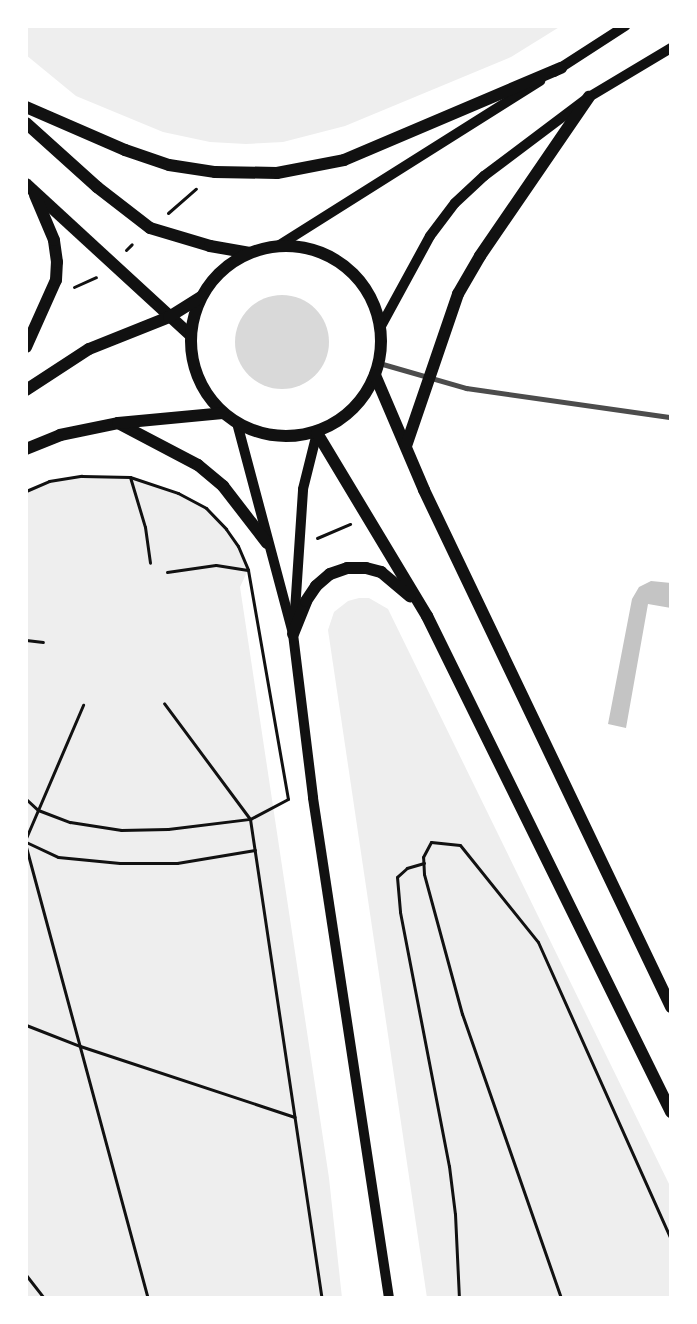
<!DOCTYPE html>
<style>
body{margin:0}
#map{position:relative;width:697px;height:1324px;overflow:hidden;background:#fff;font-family:Inter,sans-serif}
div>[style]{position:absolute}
.green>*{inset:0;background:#eee}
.water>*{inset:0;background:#d9d9d9}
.round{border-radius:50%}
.building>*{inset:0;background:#c4c4c4}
.path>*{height:3px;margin:-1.5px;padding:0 1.5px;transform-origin:1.5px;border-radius:1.5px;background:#111}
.minor>*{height:5px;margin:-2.5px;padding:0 2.5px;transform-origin:2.5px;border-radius:2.5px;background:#4c4c4c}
.secondary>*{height:10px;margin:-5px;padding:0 5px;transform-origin:5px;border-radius:5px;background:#111}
.primary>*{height:12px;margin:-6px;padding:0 6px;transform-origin:6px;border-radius:6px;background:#111}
.primary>.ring{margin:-6px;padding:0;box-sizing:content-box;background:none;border:12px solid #111;border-radius:50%}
span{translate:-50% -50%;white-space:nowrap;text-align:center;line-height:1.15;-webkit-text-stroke:5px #fff;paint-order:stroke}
.frame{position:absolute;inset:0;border:28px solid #fff;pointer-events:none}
</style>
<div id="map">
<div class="green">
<i style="clip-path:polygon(26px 26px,561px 26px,511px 57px,345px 126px,283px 142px,246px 144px,210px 142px,163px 132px,76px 96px,26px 55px)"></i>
<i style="clip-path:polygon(82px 476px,130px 477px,178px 493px,206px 508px,238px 546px,248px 570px,240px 587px,329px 1178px,342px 1298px,26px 1298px,26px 491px,49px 481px)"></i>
<i style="clip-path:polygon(359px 598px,369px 598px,388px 609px,671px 1188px,671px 1298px,427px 1298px,328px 630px,334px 612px,348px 601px)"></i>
</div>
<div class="water">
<i class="round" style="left:235px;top:295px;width:94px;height:94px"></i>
</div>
<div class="building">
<i style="clip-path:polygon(651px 581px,671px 583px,671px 608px,648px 604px,626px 728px,608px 724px,632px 599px,639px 587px)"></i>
</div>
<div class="path">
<i style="left:168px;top:213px;width:37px;rotate:-41deg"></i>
<i style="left:126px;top:250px;width:8px;rotate:-45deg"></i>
<i style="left:74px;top:287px;width:24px;rotate:-24deg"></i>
<i style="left:130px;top:477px;width:52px;rotate:73.3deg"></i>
<i style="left:145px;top:527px;width:36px;rotate:82deg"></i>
<i style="left:26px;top:491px;width:25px;rotate:-23deg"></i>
<i style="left:49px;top:481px;width:33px;rotate:-9deg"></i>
<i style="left:82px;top:476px;width:48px;rotate:1.2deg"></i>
<i style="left:130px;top:477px;width:51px;rotate:18.4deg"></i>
<i style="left:178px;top:493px;width:32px;rotate:28deg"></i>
<i style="left:206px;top:508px;width:29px;rotate:46deg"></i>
<i style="left:226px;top:529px;width:21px;rotate:55deg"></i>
<i style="left:238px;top:546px;width:26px;rotate:67deg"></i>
<i style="left:248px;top:570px;width:232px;rotate:80.1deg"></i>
<i style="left:288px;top:799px;width:43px;rotate:152.2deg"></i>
<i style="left:250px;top:819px;width:144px;rotate:-126.6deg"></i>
<i style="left:317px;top:538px;width:36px;rotate:-23deg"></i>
<i style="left:167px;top:572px;width:49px;rotate:-8.1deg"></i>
<i style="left:216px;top:565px;width:32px;rotate:9deg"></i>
<i style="left:26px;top:640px;width:17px;rotate:7deg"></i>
<i style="left:26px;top:799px;width:16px;rotate:43deg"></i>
<i style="left:38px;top:810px;width:34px;rotate:21deg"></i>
<i style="left:70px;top:822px;width:52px;rotate:8.9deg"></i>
<i style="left:121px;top:830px;width:47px;rotate:-1.2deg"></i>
<i style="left:168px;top:829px;width:83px;rotate:-7deg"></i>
<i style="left:250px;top:819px;width:484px;rotate:81.5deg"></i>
<i style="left:26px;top:838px;width:145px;rotate:-66.8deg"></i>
<i style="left:26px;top:842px;width:35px;rotate:25deg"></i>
<i style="left:58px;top:857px;width:62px;rotate:5.5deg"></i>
<i style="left:120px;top:863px;width:57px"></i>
<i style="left:177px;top:863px;width:79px;rotate:-9.5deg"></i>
<i style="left:26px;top:847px;width:467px;rotate:74.9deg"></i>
<i style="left:424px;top:863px;width:18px;rotate:164deg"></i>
<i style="left:407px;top:868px;width:13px;rotate:138deg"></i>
<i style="left:397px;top:877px;width:35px;rotate:85deg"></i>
<i style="left:400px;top:912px;width:259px;rotate:79.1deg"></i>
<i style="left:449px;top:1166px;width:48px;rotate:82.9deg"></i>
<i style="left:455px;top:1214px;width:84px;rotate:87.3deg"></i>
<i style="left:26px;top:1025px;width:58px;rotate:21.3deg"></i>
<i style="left:80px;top:1046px;width:226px;rotate:18.3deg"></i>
<i style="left:26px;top:1275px;width:29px;rotate:52deg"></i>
<i style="left:561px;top:1298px;width:301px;rotate:-109.2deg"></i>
<i style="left:462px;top:1014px;width:145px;rotate:-105.2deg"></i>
<i style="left:424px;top:874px;width:17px;rotate:-93deg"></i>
<i style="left:423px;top:857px;width:17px;rotate:-62deg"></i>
<i style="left:431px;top:842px;width:29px;rotate:6deg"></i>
<i style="left:460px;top:845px;width:124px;rotate:51.2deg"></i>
<i style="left:538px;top:942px;width:326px;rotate:65.9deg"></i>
</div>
<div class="minor">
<i style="left:379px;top:363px;width:91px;rotate:16deg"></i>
<i style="left:466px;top:388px;width:207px;rotate:8.1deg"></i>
</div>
<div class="secondary">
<i style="left:554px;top:72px;width:85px;rotate:-32.9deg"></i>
<i style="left:278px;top:246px;width:310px;rotate:-32.2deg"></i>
<i style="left:381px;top:326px;width:102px;rotate:-61.4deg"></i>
<i style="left:430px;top:236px;width:41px;rotate:-52.9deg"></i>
<i style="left:455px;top:203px;width:40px;rotate:-43deg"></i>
<i style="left:484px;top:176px;width:131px;rotate:-37deg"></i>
<i style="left:589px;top:97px;width:96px;rotate:-30.9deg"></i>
<i style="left:237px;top:423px;width:218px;rotate:75.1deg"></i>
<i style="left:293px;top:634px;width:165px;rotate:83deg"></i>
<i style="left:313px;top:798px;width:506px;rotate:81.36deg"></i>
<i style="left:294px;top:626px;width:137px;rotate:-86.2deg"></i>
<i style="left:303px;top:489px;width:58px;rotate:-76deg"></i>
</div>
<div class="primary">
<i style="left:26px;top:107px;width:108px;rotate:23.5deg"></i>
<i style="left:125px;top:150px;width:46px;rotate:18.8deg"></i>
<i style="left:169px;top:165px;width:47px;rotate:8.7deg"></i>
<i style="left:215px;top:172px;width:62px;rotate:0.9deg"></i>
<i style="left:277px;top:173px;width:68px;rotate:-11deg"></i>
<i style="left:344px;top:160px;width:236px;rotate:-23deg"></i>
<i style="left:26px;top:123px;width:96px;rotate:42deg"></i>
<i style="left:97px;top:187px;width:67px;rotate:37.7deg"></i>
<i style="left:150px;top:228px;width:63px;rotate:16.7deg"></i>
<i style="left:210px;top:246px;width:39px;rotate:10deg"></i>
<i style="left:26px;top:184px;width:223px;rotate:42.6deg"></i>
<i class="ring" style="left:191px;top:246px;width:178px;height:178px"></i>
<i style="left:26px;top:347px;width:73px;rotate:-65.9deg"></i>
<i style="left:56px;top:280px;width:18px;rotate:-87deg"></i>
<i style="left:57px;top:262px;width:22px;rotate:-98deg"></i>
<i style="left:54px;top:240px;width:49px;rotate:-112.9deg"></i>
<i style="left:375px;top:375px;width:125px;rotate:66.9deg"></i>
<i style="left:424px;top:490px;width:573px;rotate:64.46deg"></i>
<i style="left:26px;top:390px;width:75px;rotate:-33.1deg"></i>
<i style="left:89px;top:349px;width:86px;rotate:-21.8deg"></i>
<i style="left:169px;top:317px;width:38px;rotate:-32deg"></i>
<i style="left:118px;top:423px;width:90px;rotate:27.7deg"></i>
<i style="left:198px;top:465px;width:33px;rotate:40deg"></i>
<i style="left:223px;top:486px;width:72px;rotate:52.3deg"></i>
<i style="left:317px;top:433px;width:214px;rotate:59deg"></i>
<i style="left:427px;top:616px;width:553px;rotate:63.81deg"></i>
<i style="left:406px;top:446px;width:161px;rotate:-71.1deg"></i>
<i style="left:458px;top:294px;width:44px;rotate:-59.9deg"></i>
<i style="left:480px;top:256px;width:193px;rotate:-55.6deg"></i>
<i style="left:26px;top:449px;width:37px;rotate:-22deg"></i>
<i style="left:60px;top:435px;width:59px;rotate:-11.7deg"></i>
<i style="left:118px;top:423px;width:105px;rotate:-5.4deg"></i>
<i style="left:293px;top:634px;width:35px;rotate:-68deg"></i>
<i style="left:306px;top:601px;width:18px;rotate:-56deg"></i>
<i style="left:316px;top:586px;width:18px;rotate:-41deg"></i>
<i style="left:330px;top:574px;width:18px;rotate:-19deg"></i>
<i style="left:347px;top:568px;width:19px"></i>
<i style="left:366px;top:568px;width:16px;rotate:15deg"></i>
<i style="left:381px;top:572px;width:38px;rotate:40deg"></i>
</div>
<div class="frame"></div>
</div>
